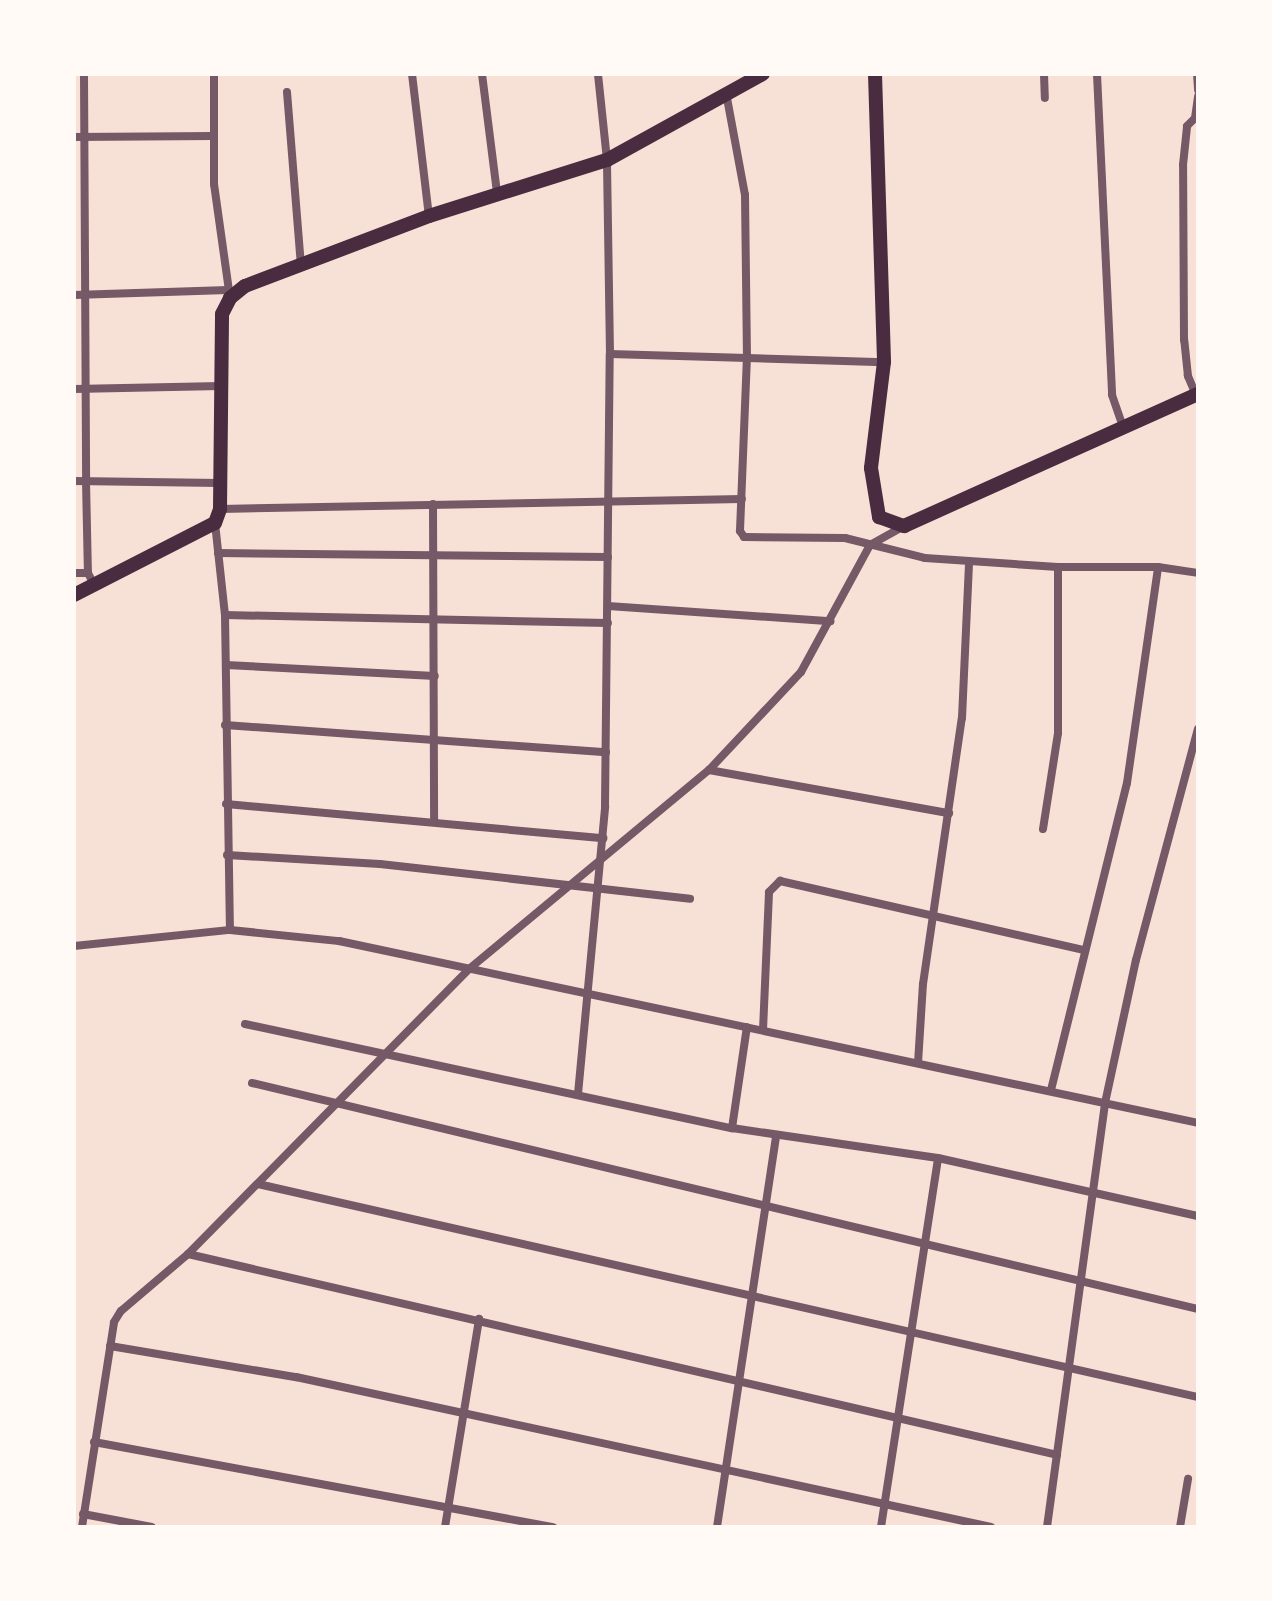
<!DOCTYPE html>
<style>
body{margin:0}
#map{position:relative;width:1272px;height:1601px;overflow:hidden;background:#f7e1d7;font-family:"PT Sans",sans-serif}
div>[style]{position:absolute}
.minor>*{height:8px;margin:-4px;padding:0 4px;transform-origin:4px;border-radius:4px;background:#755966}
.secondary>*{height:14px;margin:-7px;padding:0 7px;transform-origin:7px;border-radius:7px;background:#4a2c40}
span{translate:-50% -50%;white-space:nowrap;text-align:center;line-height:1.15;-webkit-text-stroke:7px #fffaf5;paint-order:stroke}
.frame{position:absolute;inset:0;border:76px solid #fffaf5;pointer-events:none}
</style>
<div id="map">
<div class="minor">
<i style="left:84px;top:74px;width:407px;rotate:89.7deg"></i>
<i style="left:86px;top:481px;width:92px;rotate:88.8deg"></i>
<i style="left:88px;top:573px;width:11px;rotate:63deg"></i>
<i style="left:214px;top:74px;width:110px;rotate:90deg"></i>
<i style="left:214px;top:184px;width:115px;rotate:82deg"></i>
<i style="left:412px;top:74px;width:143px;rotate:83.2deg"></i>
<i style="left:482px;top:74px;width:120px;rotate:82.8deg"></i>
<i style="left:1044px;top:74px;width:24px;rotate:88deg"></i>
<i style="left:1097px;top:74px;width:321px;rotate:87.3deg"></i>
<i style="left:1112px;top:395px;width:36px;rotate:71deg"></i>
<i style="left:1197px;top:74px;width:16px;rotate:86deg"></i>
<i style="left:287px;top:92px;width:174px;rotate:85.4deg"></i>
<i style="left:727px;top:98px;width:99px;rotate:79.5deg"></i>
<i style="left:745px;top:195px;width:161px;rotate:89.3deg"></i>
<i style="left:747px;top:356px;width:175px;rotate:92.3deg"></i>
<i style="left:740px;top:531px;width:7px;rotate:56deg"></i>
<i style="left:744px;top:537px;width:101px;rotate:0.6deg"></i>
<i style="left:845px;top:538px;width:82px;rotate:14deg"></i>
<i style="left:925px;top:558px;width:133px;rotate:3.9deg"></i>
<i style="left:1058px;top:567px;width:100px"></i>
<i style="left:1158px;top:567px;width:40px;rotate:8.5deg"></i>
<i style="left:74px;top:137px;width:140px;rotate:-0.4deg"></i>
<i style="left:74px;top:295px;width:154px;rotate:-1.9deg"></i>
<i style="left:610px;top:354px;width:274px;rotate:1.7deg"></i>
<i style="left:74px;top:389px;width:147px;rotate:-1.2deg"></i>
<i style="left:1196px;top:395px;width:21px;rotate:-113deg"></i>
<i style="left:1188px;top:376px;width:36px;rotate:-96deg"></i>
<i style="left:1184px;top:340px;width:175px;rotate:-90.3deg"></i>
<i style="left:1183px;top:165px;width:39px;rotate:-84deg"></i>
<i style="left:1187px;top:126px;width:11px;rotate:-45deg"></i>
<i style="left:1195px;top:118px;width:22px;rotate:-82deg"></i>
<i style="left:74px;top:481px;width:146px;rotate:0.8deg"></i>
<i style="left:433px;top:504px;width:318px;rotate:89.8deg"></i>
<i style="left:220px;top:509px;width:522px;rotate:-1.1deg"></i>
<i style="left:215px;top:523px;width:93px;rotate:83.8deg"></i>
<i style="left:225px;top:615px;width:315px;rotate:89.1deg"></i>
<i style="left:230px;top:930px;width:110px;rotate:5.8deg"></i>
<i style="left:339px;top:941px;width:878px;rotate:11.96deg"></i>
<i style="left:218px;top:553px;width:390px;rotate:0.6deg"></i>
<i style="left:74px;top:573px;width:14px"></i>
<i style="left:608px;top:606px;width:223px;rotate:3.9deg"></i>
<i style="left:225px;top:615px;width:383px;rotate:1.2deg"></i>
<i style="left:226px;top:665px;width:209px;rotate:3deg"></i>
<i style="left:225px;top:725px;width:382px;rotate:4.1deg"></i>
<i style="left:709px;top:770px;width:244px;rotate:10.2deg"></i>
<i style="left:226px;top:804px;width:379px;rotate:5.2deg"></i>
<i style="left:1043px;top:829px;width:97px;rotate:-81.1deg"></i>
<i style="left:1058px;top:733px;width:166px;rotate:-90deg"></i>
<i style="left:227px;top:855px;width:153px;rotate:3.4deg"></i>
<i style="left:380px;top:864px;width:312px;rotate:6.4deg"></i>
<i style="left:74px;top:946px;width:157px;rotate:-5.9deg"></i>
<i style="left:245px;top:1024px;width:498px;rotate:12.1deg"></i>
<i style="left:732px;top:1128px;width:208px;rotate:8.3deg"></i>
<i style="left:938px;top:1158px;width:266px;rotate:12.6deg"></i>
<i style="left:763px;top:1030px;width:138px;rotate:-87.5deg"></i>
<i style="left:769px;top:892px;width:16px;rotate:-45deg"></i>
<i style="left:780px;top:881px;width:312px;rotate:12.8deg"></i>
<i style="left:918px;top:1063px;width:79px;rotate:-86.4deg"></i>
<i style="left:923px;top:984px;width:269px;rotate:-81.7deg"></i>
<i style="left:962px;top:718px;width:157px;rotate:-87.4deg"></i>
<i style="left:252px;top:1083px;width:973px;rotate:13.44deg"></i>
<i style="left:1051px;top:1090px;width:316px;rotate:-76.1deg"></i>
<i style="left:1127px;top:783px;width:218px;rotate:-81.8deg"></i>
<i style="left:578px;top:1094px;width:289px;rotate:-84.6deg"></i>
<i style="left:605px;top:806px;width:452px;rotate:-89.4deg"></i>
<i style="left:610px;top:354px;width:194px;rotate:-90.9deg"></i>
<i style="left:607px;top:160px;width:86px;rotate:-96deg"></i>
<i style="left:732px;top:1128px;width:102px;rotate:-81.6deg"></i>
<i style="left:258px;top:1184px;width:964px;rotate:12.77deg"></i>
<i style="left:188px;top:1254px;width:892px;rotate:13.02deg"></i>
<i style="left:110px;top:1346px;width:189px;rotate:9.5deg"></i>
<i style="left:296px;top:1377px;width:711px;rotate:12.18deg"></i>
<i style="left:94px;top:1442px;width:467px;rotate:10.5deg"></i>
<i style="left:83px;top:1514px;width:70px;rotate:10.7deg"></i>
<i style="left:82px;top:1527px;width:207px;rotate:-81.1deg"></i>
<i style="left:114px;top:1322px;width:13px;rotate:-58deg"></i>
<i style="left:121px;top:1311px;width:88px;rotate:-40.4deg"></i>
<i style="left:188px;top:1254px;width:400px;rotate:-45.4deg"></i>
<i style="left:469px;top:969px;width:312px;rotate:-39.7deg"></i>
<i style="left:709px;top:770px;width:134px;rotate:-46.8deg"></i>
<i style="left:801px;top:672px;width:145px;rotate:-61.5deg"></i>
<i style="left:870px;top:545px;width:39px;rotate:-29deg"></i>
<i style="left:445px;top:1527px;width:211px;rotate:-80.7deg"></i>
<i style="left:717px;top:1527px;width:394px;rotate:-81.4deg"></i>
<i style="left:881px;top:1527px;width:373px;rotate:-81.2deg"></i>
<i style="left:1047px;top:1527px;width:428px;rotate:-82.2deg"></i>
<i style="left:1105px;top:1103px;width:146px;rotate:-77.8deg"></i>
<i style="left:1136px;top:960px;width:239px;rotate:-75deg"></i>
<i style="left:1180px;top:1527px;width:49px;rotate:-80.5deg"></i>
</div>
<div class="secondary">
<i style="left:875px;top:74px;width:288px;rotate:88.2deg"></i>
<i style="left:884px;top:362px;width:107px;rotate:97deg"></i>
<i style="left:871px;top:468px;width:50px;rotate:80.7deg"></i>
<i style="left:879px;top:517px;width:27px;rotate:20deg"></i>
<i style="left:904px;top:526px;width:322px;rotate:-24.2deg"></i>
<i style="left:74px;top:595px;width:158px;rotate:-27.1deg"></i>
<i style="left:215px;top:523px;width:15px;rotate:-70deg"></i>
<i style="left:220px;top:509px;width:195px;rotate:-89.4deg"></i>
<i style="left:222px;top:314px;width:18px;rotate:-63deg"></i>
<i style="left:230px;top:298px;width:19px;rotate:-39deg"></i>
<i style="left:245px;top:286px;width:197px;rotate:-20.8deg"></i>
<i style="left:429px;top:216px;width:187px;rotate:-17.5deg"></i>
<i style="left:607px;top:160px;width:178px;rotate:-28.9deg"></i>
</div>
<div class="frame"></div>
</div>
